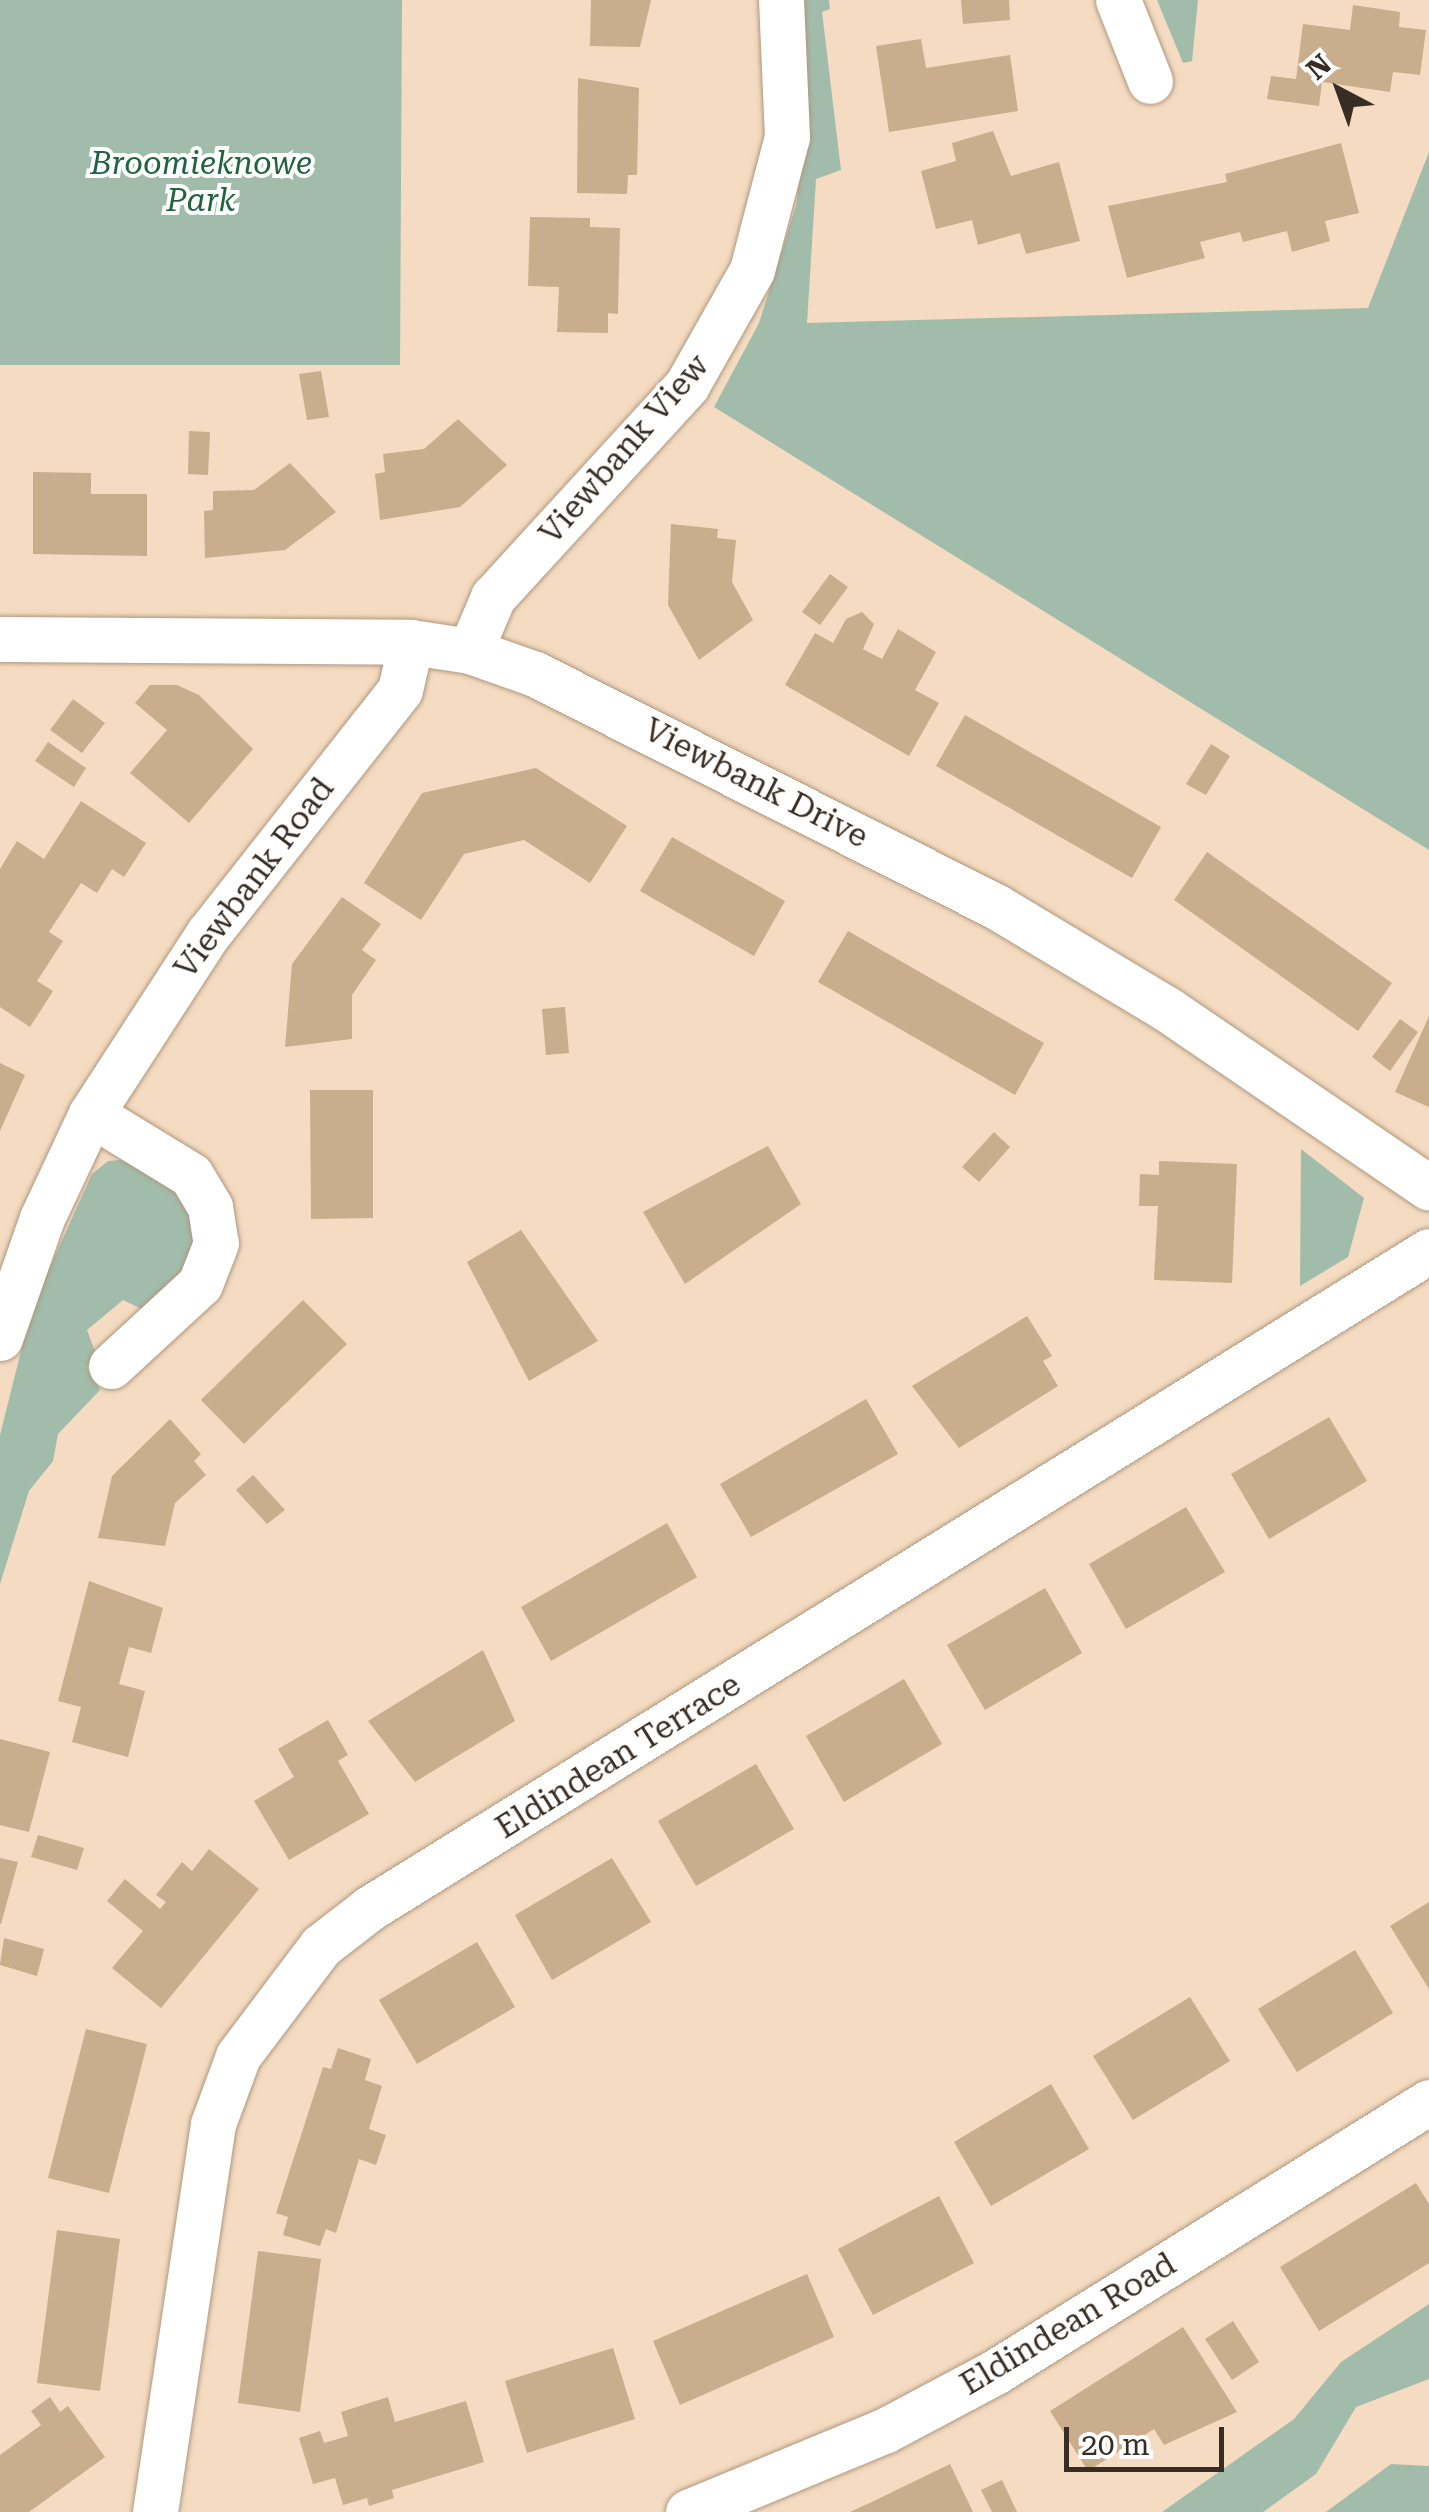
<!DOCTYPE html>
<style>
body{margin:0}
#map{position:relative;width:1429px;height:2512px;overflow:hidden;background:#f4dbc1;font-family:"Roboto Serif",serif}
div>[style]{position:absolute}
.green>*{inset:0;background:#a2bcac}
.building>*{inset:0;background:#caad8c}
.roads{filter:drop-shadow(0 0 2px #af977f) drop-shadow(0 0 2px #af977f)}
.minor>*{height:45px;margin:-22.5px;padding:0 22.5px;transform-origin:22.5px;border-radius:22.5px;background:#fff}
span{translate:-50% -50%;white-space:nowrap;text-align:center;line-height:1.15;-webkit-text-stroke:8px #fff;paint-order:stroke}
.park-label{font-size:32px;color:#206241;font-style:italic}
.street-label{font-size:32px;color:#372d24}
.north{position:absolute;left:1289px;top:40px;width:100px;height:100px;-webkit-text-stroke:8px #fff;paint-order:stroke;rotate:319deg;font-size:28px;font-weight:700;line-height:40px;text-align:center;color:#372d24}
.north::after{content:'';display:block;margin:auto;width:35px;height:45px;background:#372d24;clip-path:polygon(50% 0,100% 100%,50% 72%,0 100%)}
.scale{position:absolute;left:1064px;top:2427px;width:160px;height:45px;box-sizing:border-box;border:5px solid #372d24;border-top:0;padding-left:12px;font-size:30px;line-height:35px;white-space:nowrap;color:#372d24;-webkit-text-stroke:8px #fff;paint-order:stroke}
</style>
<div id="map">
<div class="green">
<i style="clip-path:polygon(0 0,402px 0,400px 365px,0 365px)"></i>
<i style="clip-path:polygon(799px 0,829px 0,830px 9px,822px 12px,841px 170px,816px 179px,807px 323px,1368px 308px,1429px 152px,1429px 850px,714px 407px,759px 323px,796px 206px,806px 131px)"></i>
<i style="clip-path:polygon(1157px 0,1198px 0,1192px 61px,1183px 63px)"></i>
<i style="clip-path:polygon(1301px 1149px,1364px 1198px,1348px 1257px,1300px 1286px)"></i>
<i style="clip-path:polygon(131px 1159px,179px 1186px,202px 1244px,150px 1313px,123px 1300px,87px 1330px,97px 1357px,87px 1367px,100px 1390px,58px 1434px,53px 1461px,29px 1491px,0 1584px,0 1435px,32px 1307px,92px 1174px,108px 1161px)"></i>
<i style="clip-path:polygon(1429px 2304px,1429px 2379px,1356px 2407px,1316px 2474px,1263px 2512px,1162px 2512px,1294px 2419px,1341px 2362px)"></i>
<i style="clip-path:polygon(1391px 2464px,1429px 2466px,1429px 2512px,1326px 2512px)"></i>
</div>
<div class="building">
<i style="clip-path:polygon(591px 0,651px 0,640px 47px,590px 46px)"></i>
<i style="clip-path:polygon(961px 0,1009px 0,1010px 20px,963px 24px)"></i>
<i style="clip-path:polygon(1353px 5px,1400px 12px,1399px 27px,1426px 30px,1420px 75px,1393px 72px,1390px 92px,1322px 82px,1319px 106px,1267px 99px,1271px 76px,1296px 79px,1303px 24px,1350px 30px)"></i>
<i style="clip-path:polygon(921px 39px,926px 68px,1010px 55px,1018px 111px,889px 132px,876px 46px)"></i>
<i style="clip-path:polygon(578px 78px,639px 88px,637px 175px,628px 175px,627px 194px,577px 193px)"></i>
<i style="clip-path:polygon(993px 131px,1011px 176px,1059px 162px,1080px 241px,1026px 254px,1020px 233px,978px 245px,972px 220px,936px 229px,921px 171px,956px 161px,952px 143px)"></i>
<i style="clip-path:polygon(1341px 143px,1359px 213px,1325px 221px,1330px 241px,1292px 252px,1287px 231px,1243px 242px,1240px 232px,1200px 242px,1205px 258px,1127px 278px,1108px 206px,1227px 182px,1225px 174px)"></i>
<i style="clip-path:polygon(530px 217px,590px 218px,590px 227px,620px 228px,618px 314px,608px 313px,608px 333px,557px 332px,559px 287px,528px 286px)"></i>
<i style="clip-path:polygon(321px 371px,329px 417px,307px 420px,299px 374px)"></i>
<i style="clip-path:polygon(458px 419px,507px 465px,460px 507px,380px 520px,375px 474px,385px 472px,383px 454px,424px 449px)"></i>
<i style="clip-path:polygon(189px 431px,210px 432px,208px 475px,188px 474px)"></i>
<i style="clip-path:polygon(290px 463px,336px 512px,285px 550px,205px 558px,204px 511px,213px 510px,213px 491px,254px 490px)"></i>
<i style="clip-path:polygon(33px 472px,91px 473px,91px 494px,147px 494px,147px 556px,33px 554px)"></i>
<i style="clip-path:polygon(671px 524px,718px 529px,717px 538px,736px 540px,732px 582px,753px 620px,699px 660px,668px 605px)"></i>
<i style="clip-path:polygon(830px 574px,848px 587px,820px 625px,802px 612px)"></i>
<i style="clip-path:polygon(862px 612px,874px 624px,863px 649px,882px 659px,898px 629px,936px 652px,915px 690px,939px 703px,909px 756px,785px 685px,815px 633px,833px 643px,846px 619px)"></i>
<i style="clip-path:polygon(150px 685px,177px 685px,199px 695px,253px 749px,189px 823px,130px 773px,167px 730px,135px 703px)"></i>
<i style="clip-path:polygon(73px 699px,105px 723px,82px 753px,50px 730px)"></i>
<i style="clip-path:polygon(965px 715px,1161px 827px,1132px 878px,936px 766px)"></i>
<i style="clip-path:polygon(48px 742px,86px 768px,74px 787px,35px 761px)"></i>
<i style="clip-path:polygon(1211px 744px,1230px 756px,1206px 795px,1186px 784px)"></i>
<i style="clip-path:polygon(536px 768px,627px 826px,590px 883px,524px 840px,464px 854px,421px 920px,364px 883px,422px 793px)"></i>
<i style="clip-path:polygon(81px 801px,146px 843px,124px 877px,112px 869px,97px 893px,81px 883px,49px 932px,63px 941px,37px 981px,53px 991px,30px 1027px,0 1007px,0 869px,17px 841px,44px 859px)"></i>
<i style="clip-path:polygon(672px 837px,785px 901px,754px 956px,640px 891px)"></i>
<i style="clip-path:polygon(1207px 852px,1392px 983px,1358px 1031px,1174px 900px)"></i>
<i style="clip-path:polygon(342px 897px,381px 924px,362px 950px,376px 960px,352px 995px,352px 1039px,285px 1047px,292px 964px)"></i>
<i style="clip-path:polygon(848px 931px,1044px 1043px,1015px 1095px,818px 982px)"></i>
<i style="clip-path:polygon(565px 1007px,569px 1053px,546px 1055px,542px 1009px)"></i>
<i style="clip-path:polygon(1429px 1016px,1429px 1107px,1395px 1092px)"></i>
<i style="clip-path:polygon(1400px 1019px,1418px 1032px,1390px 1071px,1372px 1057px)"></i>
<i style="clip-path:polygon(0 1063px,25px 1075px,0 1131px)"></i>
<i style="clip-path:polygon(310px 1090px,373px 1090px,373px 1218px,311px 1219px)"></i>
<i style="clip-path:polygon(994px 1132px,1010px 1147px,979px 1182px,962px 1167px)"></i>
<i style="clip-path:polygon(768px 1146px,801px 1204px,685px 1284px,643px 1212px)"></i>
<i style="clip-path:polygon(1159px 1161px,1237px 1164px,1232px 1283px,1154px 1280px,1158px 1206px,1139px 1206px,1140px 1174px,1159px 1175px)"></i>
<i style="clip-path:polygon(521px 1230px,598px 1341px,529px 1381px,467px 1262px)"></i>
<i style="clip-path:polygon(303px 1300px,347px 1344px,244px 1444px,201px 1400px)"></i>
<i style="clip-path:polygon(1027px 1316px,1052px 1356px,1043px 1361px,1058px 1386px,959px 1448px,912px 1386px)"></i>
<i style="clip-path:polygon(866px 1399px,898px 1454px,751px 1537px,720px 1484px)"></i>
<i style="clip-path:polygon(1329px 1417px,1367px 1481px,1269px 1539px,1231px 1474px)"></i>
<i style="clip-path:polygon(170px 1419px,201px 1454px,194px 1461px,206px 1475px,175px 1503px,165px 1546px,98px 1538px,112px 1476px)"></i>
<i style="clip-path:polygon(253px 1475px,285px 1510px,267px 1524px,236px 1490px)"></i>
<i style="clip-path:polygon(1186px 1507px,1225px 1572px,1126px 1629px,1089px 1564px)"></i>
<i style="clip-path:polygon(667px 1523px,697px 1577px,551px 1661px,521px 1607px)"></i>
<i style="clip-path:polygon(89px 1581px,163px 1608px,151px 1653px,129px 1647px,119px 1684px,145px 1691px,128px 1757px,72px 1742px,81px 1707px,58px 1701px)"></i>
<i style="clip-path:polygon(1045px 1588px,1082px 1653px,985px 1710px,947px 1645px)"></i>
<i style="clip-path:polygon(483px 1650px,515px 1721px,415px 1782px,368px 1721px)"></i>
<i style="clip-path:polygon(904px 1679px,942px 1744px,844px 1802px,806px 1736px)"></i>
<i style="clip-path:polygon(328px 1720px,348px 1755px,338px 1761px,369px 1814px,289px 1860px,254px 1801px,294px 1777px,278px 1749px)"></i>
<i style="clip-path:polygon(0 1739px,50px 1752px,29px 1832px,0 1825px)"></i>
<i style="clip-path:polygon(756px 1764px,794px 1829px,696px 1886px,658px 1821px)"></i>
<i style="clip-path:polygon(38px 1835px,84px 1848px,77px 1870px,31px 1857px)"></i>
<i style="clip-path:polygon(209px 1849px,259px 1889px,161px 2008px,112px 1968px,143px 1931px,107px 1901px,125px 1879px,160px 1909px,166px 1902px,156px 1895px,182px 1862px,192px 1871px)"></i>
<i style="clip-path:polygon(0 1858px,18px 1862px,1px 1924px,0 1924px)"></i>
<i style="clip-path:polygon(612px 1858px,651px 1922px,552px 1980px,515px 1915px)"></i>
<i style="clip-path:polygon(1429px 1902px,1429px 1989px,1390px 1926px)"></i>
<i style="clip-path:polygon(4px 1938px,44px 1949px,37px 1976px,0 1965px)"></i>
<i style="clip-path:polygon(477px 1942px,515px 2007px,417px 2064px,379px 2000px)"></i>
<i style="clip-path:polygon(1355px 1950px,1393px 2013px,1297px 2072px,1258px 2009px)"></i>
<i style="clip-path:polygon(1190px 1997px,1230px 2061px,1133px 2120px,1093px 2056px)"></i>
<i style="clip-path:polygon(86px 2029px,147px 2044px,109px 2193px,48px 2178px)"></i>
<i style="clip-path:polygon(338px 2048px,371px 2059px,365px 2080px,382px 2086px,369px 2129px,386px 2135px,376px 2165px,359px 2159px,336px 2233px,326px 2229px,320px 2246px,283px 2235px,288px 2217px,276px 2213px,323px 2067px,331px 2069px)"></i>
<i style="clip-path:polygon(1051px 2084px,1089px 2149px,991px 2206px,954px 2142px)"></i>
<i style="clip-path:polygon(1416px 2183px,1429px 2204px,1429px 2263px,1319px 2331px,1280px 2267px)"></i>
<i style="clip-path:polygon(939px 2196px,974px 2263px,873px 2315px,838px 2249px)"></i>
<i style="clip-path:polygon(57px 2230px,120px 2239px,100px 2391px,37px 2383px)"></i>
<i style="clip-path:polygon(258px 2251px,321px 2259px,300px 2412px,238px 2403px)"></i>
<i style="clip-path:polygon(807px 2274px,834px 2337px,680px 2405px,653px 2341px)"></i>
<i style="clip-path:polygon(1233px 2321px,1259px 2362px,1232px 2380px,1205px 2339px)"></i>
<i style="clip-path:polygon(1183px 2327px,1237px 2412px,1164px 2445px,1154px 2429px,1088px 2471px,1050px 2411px)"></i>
<i style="clip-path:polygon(613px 2348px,635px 2419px,527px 2453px,505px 2381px)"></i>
<i style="clip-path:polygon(50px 2397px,60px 2412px,68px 2406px,105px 2457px,29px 2512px,0 2512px,0 2455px,41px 2425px,31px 2411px)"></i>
<i style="clip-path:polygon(388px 2397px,395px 2422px,466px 2401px,484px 2462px,392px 2490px,394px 2498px,369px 2506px,367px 2498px,343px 2505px,335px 2478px,313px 2484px,299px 2438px,320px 2431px,324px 2443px,348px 2436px,341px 2412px)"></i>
<i style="clip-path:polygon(950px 2464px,973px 2512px,850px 2512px,878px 2499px)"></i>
<i style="clip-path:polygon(1002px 2480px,1017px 2512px,992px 2512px,981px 2490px)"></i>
</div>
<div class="roads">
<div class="minor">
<i style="left:1118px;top:0;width:87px;rotate:68.4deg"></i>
<i style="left:0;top:639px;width:411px;rotate:0.4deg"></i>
<i style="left:411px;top:642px;width:60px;rotate:8.7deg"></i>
<i style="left:470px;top:651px;width:69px;rotate:19.5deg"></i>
<i style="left:535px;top:674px;width:517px;rotate:26.76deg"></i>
<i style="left:997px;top:907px;width:198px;rotate:31deg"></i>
<i style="left:1167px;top:1009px;width:317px;rotate:34.3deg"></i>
<i style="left:470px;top:651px;width:59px;rotate:-66.9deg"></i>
<i style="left:493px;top:597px;width:287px;rotate:-47.5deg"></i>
<i style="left:687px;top:385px;width:132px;rotate:-60.5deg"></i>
<i style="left:752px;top:270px;width:138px;rotate:-75.3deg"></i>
<i style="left:787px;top:137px;width:137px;rotate:-92.5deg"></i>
<i style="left:91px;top:1114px;width:117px;rotate:31.4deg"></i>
<i style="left:191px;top:1175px;width:37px;rotate:59deg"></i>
<i style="left:210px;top:1207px;width:36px;rotate:81deg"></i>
<i style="left:216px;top:1243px;width:44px;rotate:111.3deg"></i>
<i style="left:200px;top:1284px;width:121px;rotate:137.3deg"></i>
<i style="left:0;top:1338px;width:127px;rotate:-70.7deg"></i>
<i style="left:42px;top:1218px;width:115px;rotate:-64.8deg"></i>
<i style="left:91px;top:1114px;width:215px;rotate:-57deg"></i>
<i style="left:208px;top:934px;width:310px;rotate:-51.8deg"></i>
<i style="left:400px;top:690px;width:49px;rotate:-77.1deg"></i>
<i style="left:155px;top:2512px;width:392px;rotate:-81.5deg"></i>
<i style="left:213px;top:2124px;width:72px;rotate:-69.8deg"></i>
<i style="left:238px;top:2056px;width:138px;rotate:-53deg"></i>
<i style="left:321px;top:1946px;width:62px;rotate:-37.8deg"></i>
<i style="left:370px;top:1908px;width:1246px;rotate:-31.82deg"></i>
<i style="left:688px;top:2512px;width:212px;rotate:-22.5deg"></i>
<i style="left:884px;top:2431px;width:126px;rotate:-28deg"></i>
<i style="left:995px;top:2372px;width:511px;rotate:-31.89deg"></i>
</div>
</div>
<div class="park-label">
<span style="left:201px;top:182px">Broomieknowe<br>Park</span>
</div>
<div class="street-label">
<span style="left:624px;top:449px;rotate:-49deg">Viewbank View</span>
<span style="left:756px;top:783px;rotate:27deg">Viewbank Drive</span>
<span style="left:254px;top:878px;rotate:-53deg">Viewbank Road</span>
<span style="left:618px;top:1756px;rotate:-32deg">Eldindean Terrace</span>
<span style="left:1068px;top:2324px;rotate:-31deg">Eldindean Road</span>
</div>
<div class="north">N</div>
<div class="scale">20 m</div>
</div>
